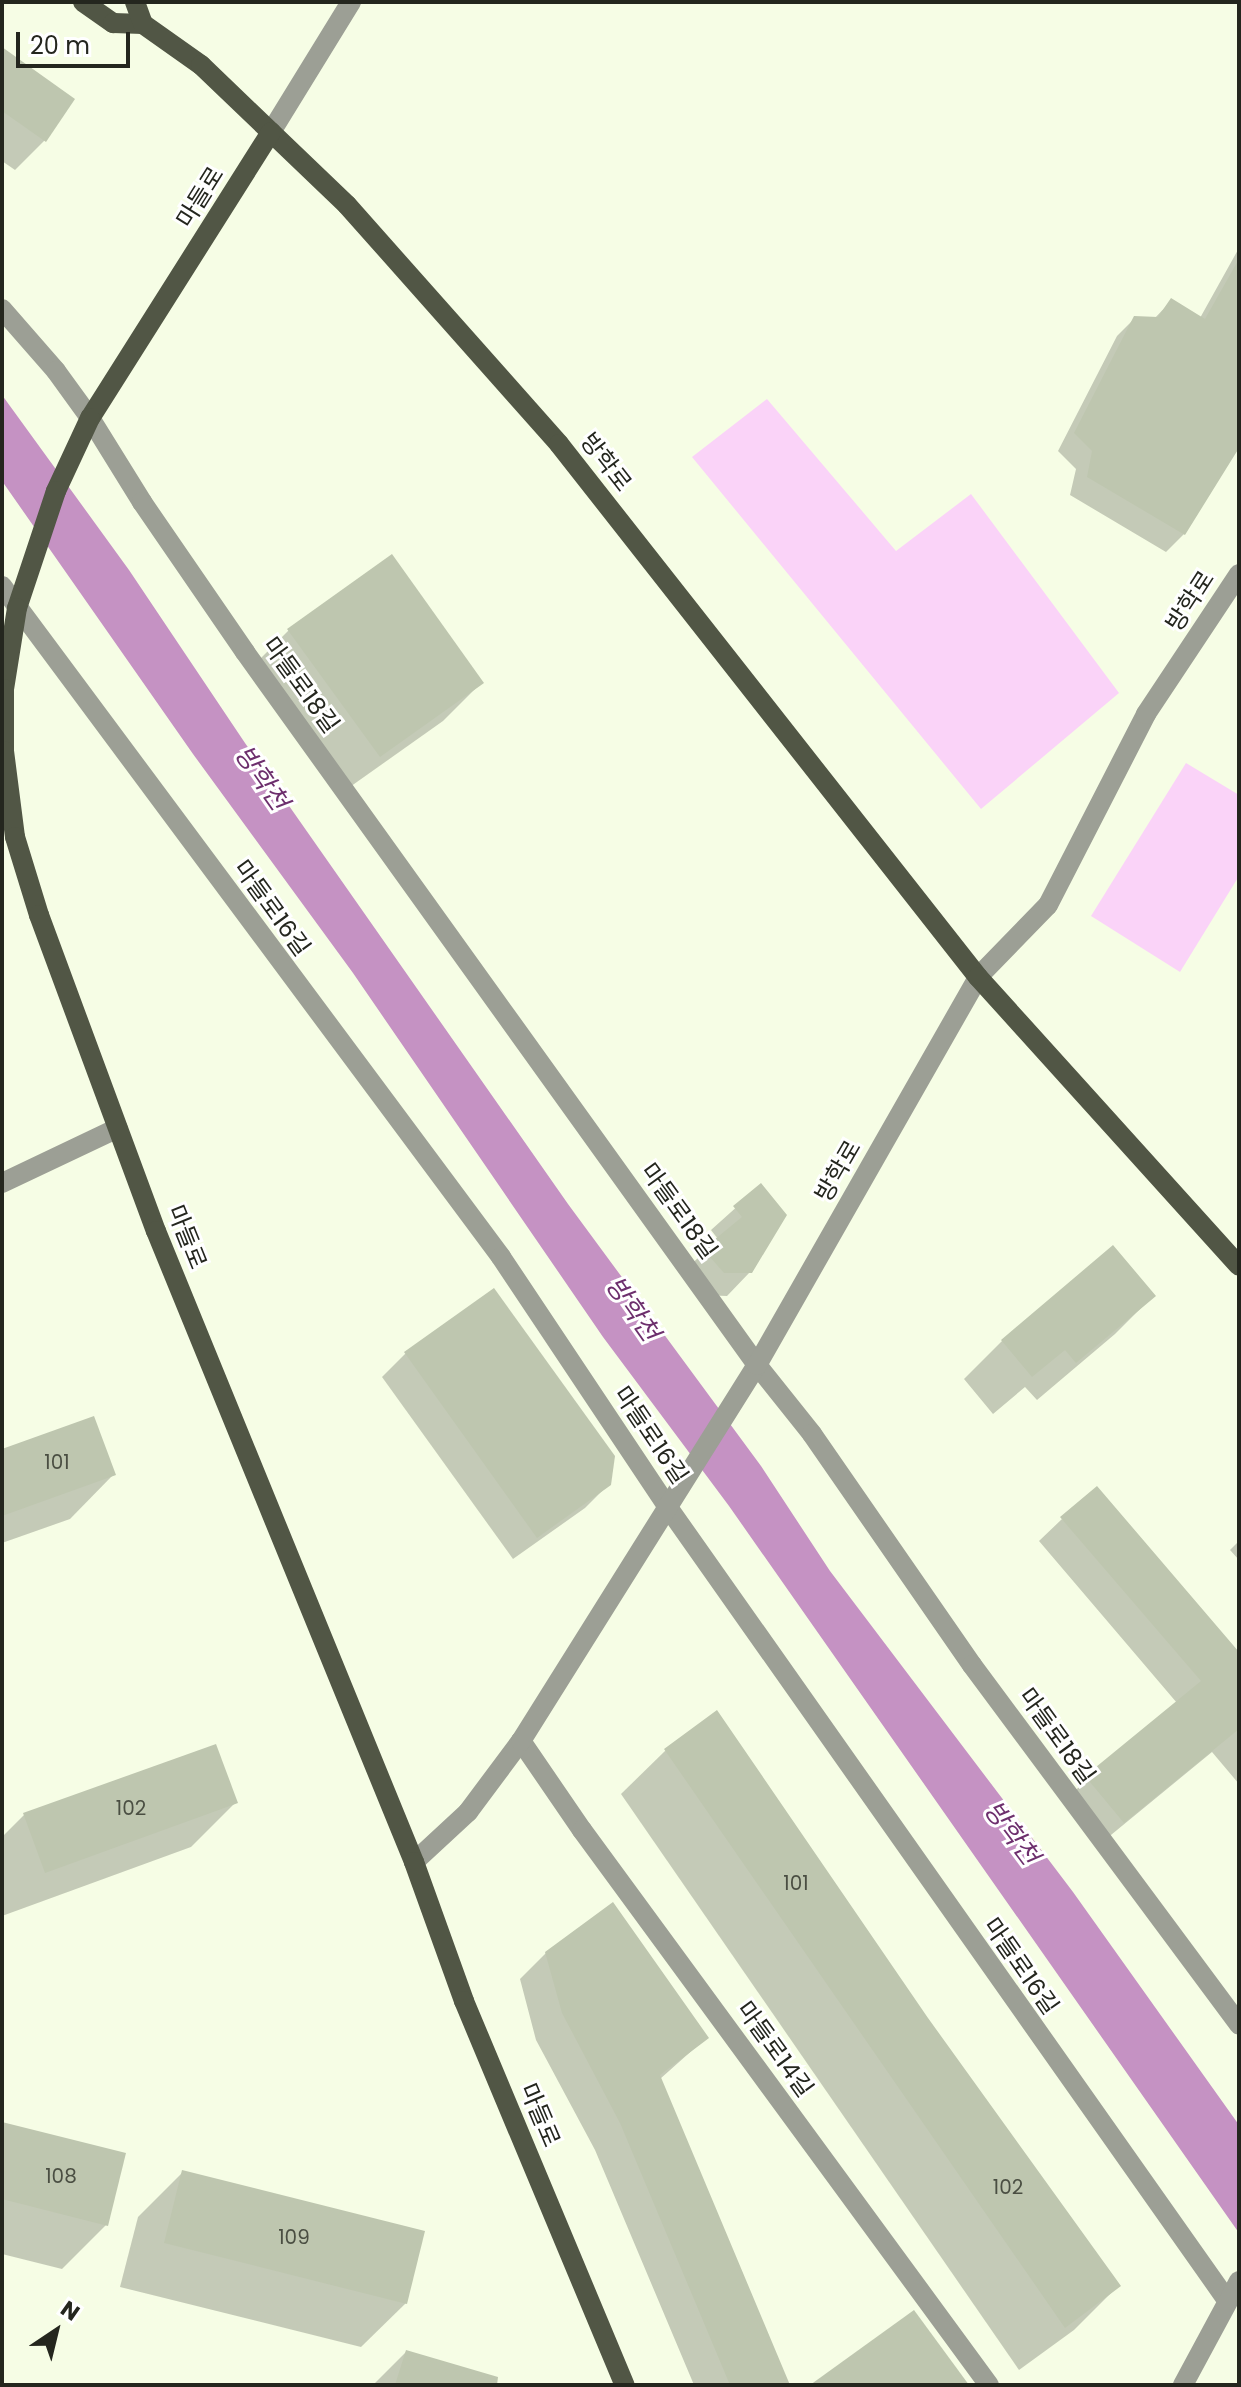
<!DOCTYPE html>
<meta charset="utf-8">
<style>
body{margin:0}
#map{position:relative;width:1241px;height:2387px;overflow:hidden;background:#f6fde5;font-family:Poppins,"Noto Sans KR",sans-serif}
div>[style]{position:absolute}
.green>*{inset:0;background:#fad3f8}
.water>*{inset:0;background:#c592c3}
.shadow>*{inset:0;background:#0003}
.building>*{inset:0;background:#bec6af}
.minor>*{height:20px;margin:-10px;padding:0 10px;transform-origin:10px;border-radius:10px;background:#9c9f95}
.major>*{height:20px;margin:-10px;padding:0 10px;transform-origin:10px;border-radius:10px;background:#515645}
span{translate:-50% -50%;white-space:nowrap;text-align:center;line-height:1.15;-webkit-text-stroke:6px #fff;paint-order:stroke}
.number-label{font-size:20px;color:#4a4e42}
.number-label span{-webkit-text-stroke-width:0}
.street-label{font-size:24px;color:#24261e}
.water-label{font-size:26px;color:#6d2f6d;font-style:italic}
.frame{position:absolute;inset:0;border:4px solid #24261e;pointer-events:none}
.north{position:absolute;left:16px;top:2291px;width:80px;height:80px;-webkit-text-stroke:6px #fff;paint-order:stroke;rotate:35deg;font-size:22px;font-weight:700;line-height:32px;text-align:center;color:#24261e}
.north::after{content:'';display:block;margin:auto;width:28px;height:36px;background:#24261e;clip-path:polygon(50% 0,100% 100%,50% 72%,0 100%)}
.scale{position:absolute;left:16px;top:32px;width:114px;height:36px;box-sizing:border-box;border:4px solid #24261e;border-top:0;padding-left:10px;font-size:24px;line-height:28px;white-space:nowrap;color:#24261e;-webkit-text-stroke:6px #fff;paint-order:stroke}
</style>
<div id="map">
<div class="green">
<i style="clip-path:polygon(767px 399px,896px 551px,971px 494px,1119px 693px,981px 809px,692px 457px)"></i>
<i style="clip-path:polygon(1186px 763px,1239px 795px,1239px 876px,1180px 972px,1091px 916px)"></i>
</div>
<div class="water">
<i style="clip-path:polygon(2px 395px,129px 570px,245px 743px,568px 1204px,761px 1466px,830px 1571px,1073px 1892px,1239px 2125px,1239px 2233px,729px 1506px,603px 1337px,353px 973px,193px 754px,2px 481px)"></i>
</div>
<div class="shadow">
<i style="clip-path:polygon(2px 50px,73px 100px,44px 141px,15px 170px,2px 161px)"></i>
<i style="clip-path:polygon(1239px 248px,1239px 444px,1184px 534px,1166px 552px,1070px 495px,1076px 469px,1058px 451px,1117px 336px,1135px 318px,1154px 319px,1171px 301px,1200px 318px)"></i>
<i style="clip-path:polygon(289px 630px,481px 683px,443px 721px,340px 794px,250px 669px)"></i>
<i style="clip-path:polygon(760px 1186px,750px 1272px,727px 1296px,701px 1295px,682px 1273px,718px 1239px,711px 1230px)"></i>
<i style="clip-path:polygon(494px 1290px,609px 1484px,585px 1508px,513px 1559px,382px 1377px,405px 1354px)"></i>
<i style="clip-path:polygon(1154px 1295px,1115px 1334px,1037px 1400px,1025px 1387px,993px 1414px,964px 1379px,1002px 1341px)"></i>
<i style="clip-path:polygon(2px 1451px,114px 1474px,70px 1519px,2px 1543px)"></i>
<i style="clip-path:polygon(1062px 1519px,1239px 1659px,1239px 1784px,1212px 1752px,1100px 1844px,1064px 1800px,1177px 1703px,1039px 1541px)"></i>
<i style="clip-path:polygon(1239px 1541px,1239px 1560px,1230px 1550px)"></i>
<i style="clip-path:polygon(666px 1750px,927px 2019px,1118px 2286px,1074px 2330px,1019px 2370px,621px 1794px)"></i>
<i style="clip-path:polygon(236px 1802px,191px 1847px,2px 1916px,2px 1837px,24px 1815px)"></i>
<i style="clip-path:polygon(546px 1953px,706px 2038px,660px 2079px,788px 2385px,694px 2385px,595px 2150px,536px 2040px,520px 1979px)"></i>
<i style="clip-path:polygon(2px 2124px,106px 2225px,62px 2269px,2px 2254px)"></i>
<i style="clip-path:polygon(182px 2173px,406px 2303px,361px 2347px,120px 2287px,138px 2217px)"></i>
<i style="clip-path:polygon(406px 2352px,455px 2385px,373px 2385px)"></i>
</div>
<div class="building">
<i style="clip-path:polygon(2px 47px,75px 99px,46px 142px,2px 111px)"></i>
<i style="clip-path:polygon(1239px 259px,1239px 448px,1185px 535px,1087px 477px,1092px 451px,1074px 433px,1134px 316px,1158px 317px,1171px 298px,1205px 319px)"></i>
<i style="clip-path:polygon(392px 554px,484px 683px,380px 757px,287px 629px)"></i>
<i style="clip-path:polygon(761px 1183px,787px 1215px,752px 1273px,724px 1273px,703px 1249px,742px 1217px,733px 1206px)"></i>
<i style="clip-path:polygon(1113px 1245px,1156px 1296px,1076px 1363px,1065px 1350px,1032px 1377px,1001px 1340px)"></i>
<i style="clip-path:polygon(494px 1288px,615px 1456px,611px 1485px,537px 1538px,404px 1352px)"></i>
<i style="clip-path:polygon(94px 1416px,116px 1475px,2px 1516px,2px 1449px)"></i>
<i style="clip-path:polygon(1097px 1486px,1239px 1652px,1239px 1729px,1124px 1823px,1085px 1776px,1201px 1681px,1060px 1517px)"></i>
<i style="clip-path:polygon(717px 1710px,928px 2018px,1121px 2286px,1065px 2328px,664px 1749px)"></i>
<i style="clip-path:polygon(216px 1744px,238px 1803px,45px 1873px,23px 1813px)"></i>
<i style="clip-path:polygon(613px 1902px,709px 2038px,660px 2075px,790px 2385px,730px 2385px,620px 2123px,562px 2013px,545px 1952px)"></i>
<i style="clip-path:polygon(2px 2122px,126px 2153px,108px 2226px,2px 2199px)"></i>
<i style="clip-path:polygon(182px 2170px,425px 2231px,407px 2304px,164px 2243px)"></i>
<i style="clip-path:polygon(914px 2310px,969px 2385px,810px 2385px)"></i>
<i style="clip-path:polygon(406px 2350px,498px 2377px,497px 2385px,395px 2385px)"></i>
</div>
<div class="minor">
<i style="left:271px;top:132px;width:153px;rotate:-58.4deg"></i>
<i style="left:2px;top:309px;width:82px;rotate:48.9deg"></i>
<i style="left:56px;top:371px;width:58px;rotate:54.1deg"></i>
<i style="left:90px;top:418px;width:99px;rotate:58.2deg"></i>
<i style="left:142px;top:502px;width:182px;rotate:55.5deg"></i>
<i style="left:245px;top:652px;width:878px;rotate:54.32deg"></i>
<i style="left:757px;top:1365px;width:88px;rotate:51.4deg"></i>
<i style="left:812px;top:1434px;width:281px;rotate:55.3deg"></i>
<i style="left:972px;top:1665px;width:448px;rotate:53.4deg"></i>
<i style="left:2px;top:586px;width:836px;rotate:53.36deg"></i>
<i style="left:501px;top:1257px;width:299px;rotate:56.3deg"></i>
<i style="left:667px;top:1506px;width:972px;rotate:54.81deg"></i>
<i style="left:2px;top:1183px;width:128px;rotate:-25.4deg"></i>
<i style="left:521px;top:1741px;width:108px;rotate:55.6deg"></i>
<i style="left:582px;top:1830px;width:688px;rotate:53.75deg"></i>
<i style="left:414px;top:1862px;width:74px;rotate:-42.8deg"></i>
<i style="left:468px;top:1812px;width:89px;rotate:-53.3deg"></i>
<i style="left:521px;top:1741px;width:444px;rotate:-57.9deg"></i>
<i style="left:757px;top:1365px;width:447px;rotate:-60.3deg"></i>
<i style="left:978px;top:977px;width:100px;rotate:-45.8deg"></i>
<i style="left:1048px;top:905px;width:215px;rotate:-62.8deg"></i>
<i style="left:1146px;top:714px;width:168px;rotate:-56.4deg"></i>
<i style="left:1183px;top:2385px;width:118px;rotate:-61.7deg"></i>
</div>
<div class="major">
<i style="left:83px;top:2px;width:37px;rotate:35deg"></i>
<i style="left:113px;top:23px;width:30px;rotate:2deg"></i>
<i style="left:143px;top:24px;width:71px;rotate:35.3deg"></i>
<i style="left:201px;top:65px;width:202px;rotate:43.8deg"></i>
<i style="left:347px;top:205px;width:319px;rotate:48.4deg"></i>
<i style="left:559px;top:444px;width:678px;rotate:51.83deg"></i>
<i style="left:978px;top:977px;width:389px;rotate:47.9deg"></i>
<i style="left:135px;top:2px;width:23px;rotate:70deg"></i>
<i style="left:271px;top:132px;width:338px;rotate:122.3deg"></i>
<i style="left:90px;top:418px;width:81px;rotate:115deg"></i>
<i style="left:56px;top:491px;width:123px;rotate:108.4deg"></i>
<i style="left:17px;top:608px;width:82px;rotate:99.1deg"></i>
<i style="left:4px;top:689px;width:62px;rotate:90deg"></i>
<i style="left:4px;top:751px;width:87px;rotate:82.7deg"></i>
<i style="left:15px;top:837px;width:82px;rotate:72.9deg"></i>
<i style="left:39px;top:915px;width:337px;rotate:69.7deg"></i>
<i style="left:156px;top:1231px;width:682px;rotate:67.76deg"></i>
<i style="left:414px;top:1862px;width:148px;rotate:70.2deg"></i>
<i style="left:464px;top:2001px;width:416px;rotate:67.3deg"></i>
</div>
<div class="number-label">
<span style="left:57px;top:1462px">101</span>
<span style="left:131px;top:1808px">102</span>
<span style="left:796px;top:1883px">101</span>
<span style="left:61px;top:2176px">108</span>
<span style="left:1008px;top:2187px">102</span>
<span style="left:294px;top:2237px">109</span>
</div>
<div class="street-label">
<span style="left:200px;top:197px;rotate:-58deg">마들로</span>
<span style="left:606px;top:462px;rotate:52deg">방학로</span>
<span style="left:1190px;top:601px;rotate:-57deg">방학로</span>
<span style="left:301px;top:685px;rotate:54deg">마들로18길</span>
<span style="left:272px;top:908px;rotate:54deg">마들로16길</span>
<span style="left:838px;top:1171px;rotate:-60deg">방학로</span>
<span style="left:679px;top:1211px;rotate:54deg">마들로18길</span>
<span style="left:187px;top:1237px;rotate:68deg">마들로</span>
<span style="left:651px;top:1435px;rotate:56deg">마들로16길</span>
<span style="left:1057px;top:1736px;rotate:54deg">마들로18길</span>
<span style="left:1021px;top:1966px;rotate:55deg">마들로16길</span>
<span style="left:775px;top:2049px;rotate:54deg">마들로14길</span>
<span style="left:540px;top:2115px;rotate:67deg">마들로</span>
</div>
<div class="water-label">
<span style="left:261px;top:778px;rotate:55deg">방학천</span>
<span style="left:632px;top:1309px;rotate:55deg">방학천</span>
<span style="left:1011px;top:1833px;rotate:53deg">방학천</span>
</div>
<div class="frame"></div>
<div class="north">N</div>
<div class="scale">20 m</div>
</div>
